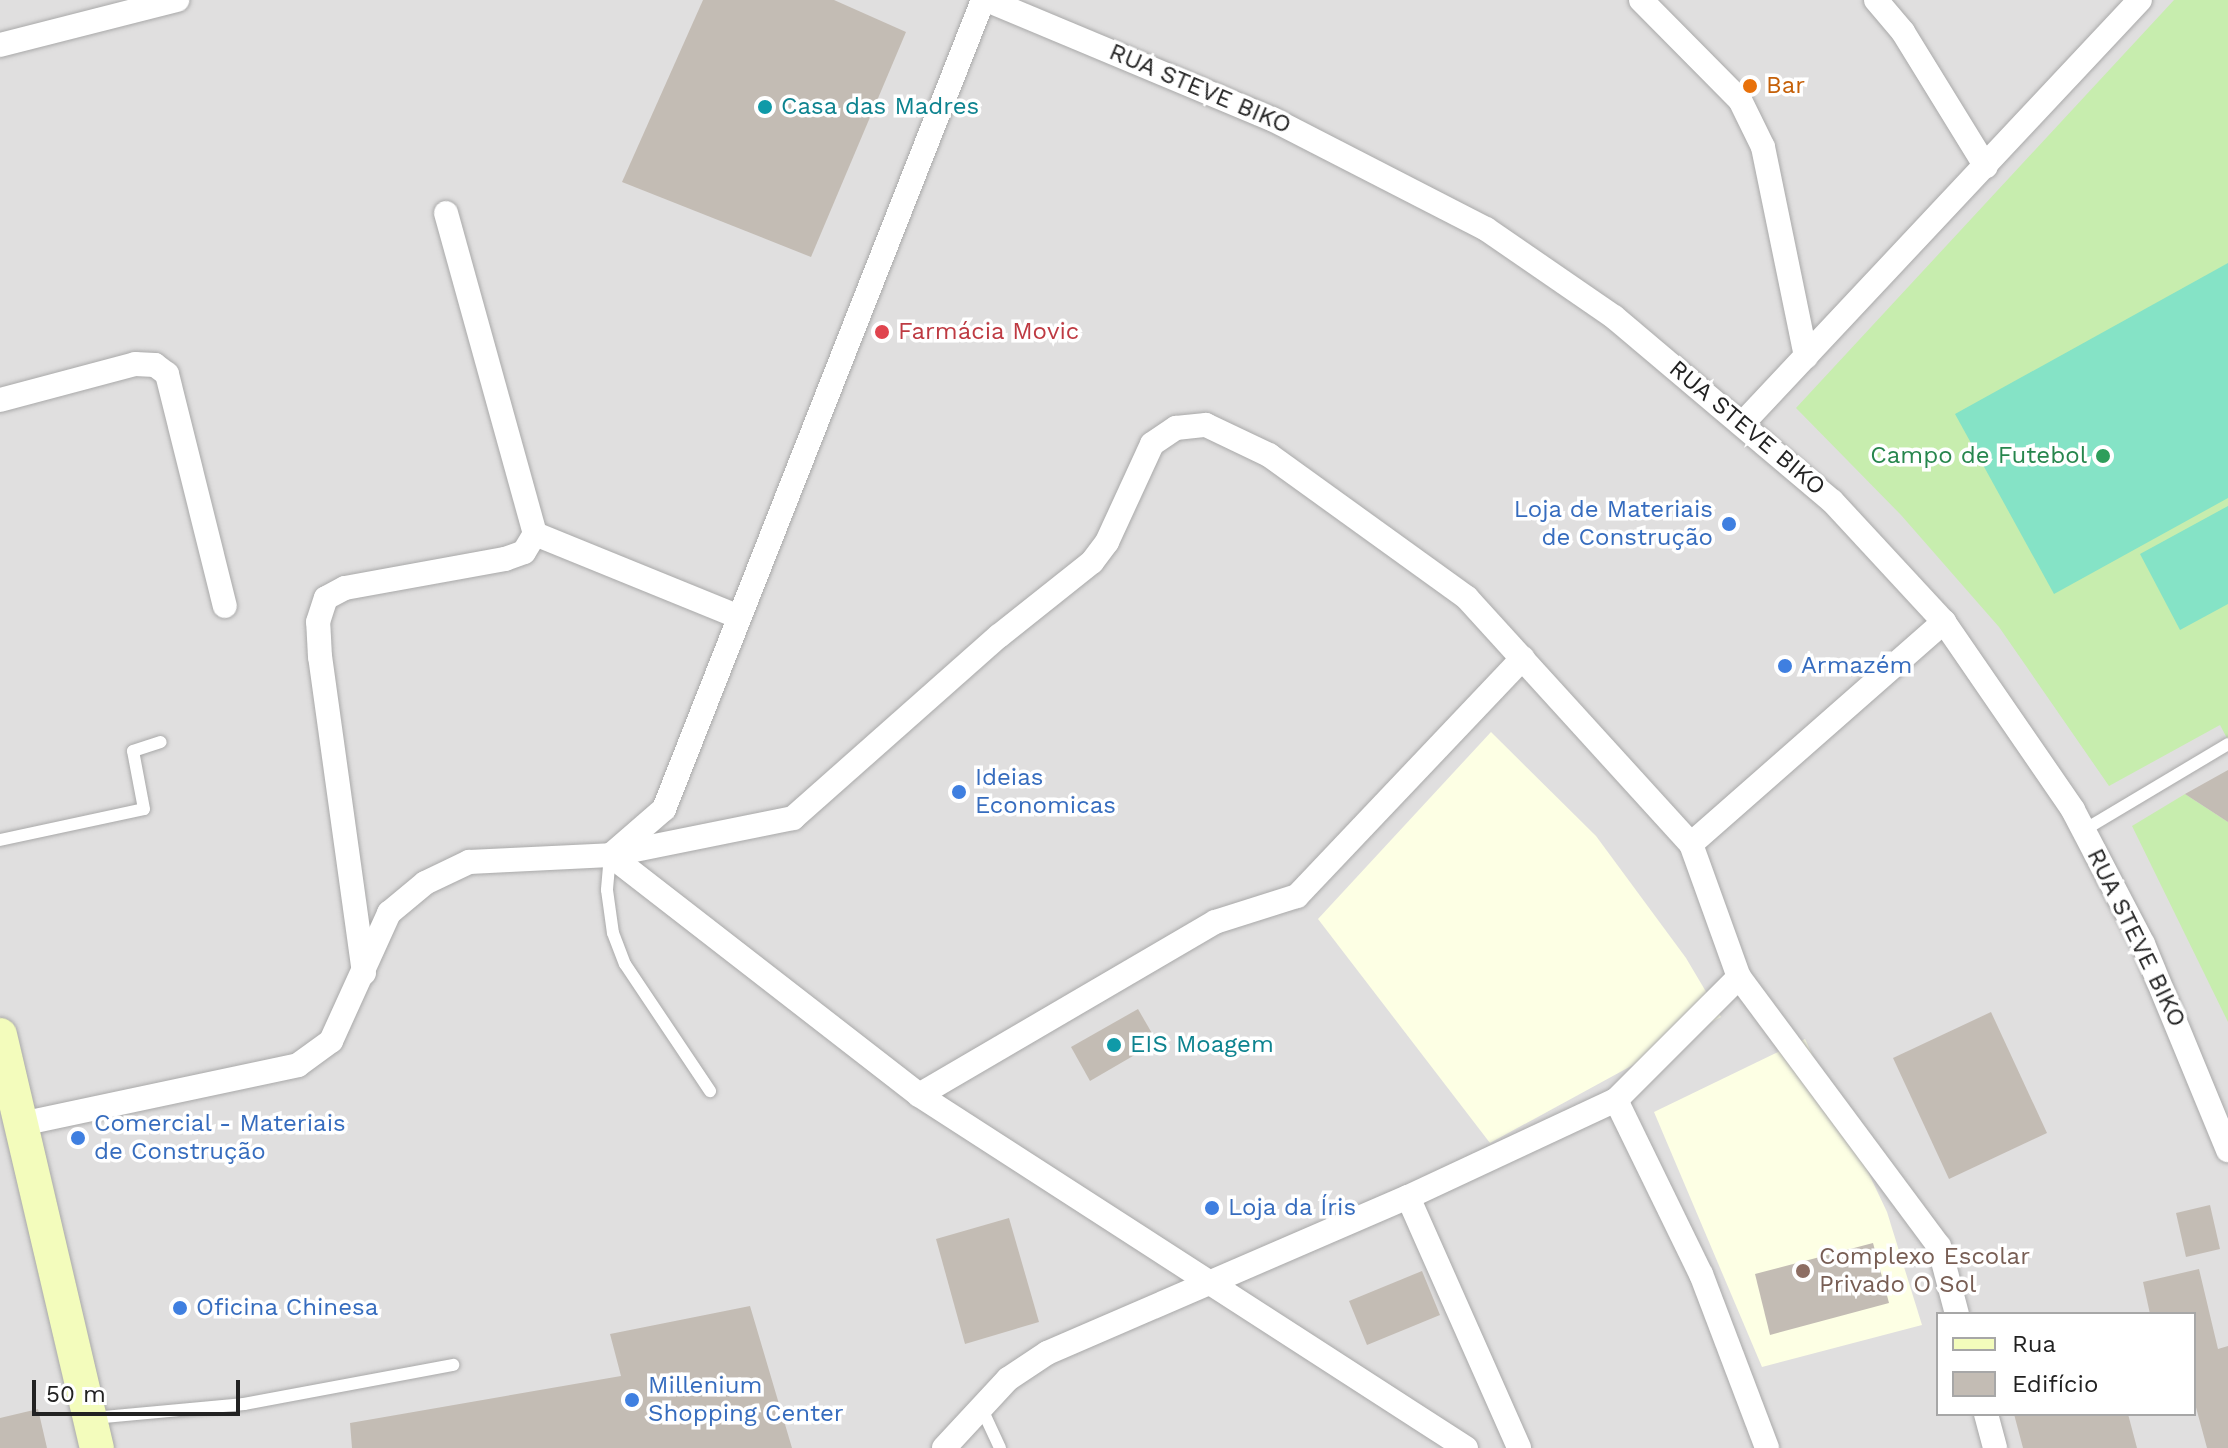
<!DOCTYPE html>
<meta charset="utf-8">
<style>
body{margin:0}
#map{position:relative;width:2228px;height:1448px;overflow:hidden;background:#f2f0e8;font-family:"Work Sans",sans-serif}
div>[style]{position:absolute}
.residential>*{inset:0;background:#e0dfdf}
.education>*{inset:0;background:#fdffe4}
.grass>*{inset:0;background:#c7edae}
.pitch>*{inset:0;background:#85e3c6}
.building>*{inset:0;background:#c3bcb4}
.roads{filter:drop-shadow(0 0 2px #a9a9a9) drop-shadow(0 0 2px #a9a9a9)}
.lane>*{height:12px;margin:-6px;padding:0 6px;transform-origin:6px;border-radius:6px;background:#fff}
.street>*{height:24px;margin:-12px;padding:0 12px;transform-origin:12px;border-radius:12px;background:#fff}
.secondary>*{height:34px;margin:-17px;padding:0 17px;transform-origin:17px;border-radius:17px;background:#f3fcbc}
.dots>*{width:22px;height:22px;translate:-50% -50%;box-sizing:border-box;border:4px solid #fff;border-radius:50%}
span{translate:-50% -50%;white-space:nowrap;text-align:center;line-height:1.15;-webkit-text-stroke:7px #fff;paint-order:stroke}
.food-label{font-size:24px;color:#c56008}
.left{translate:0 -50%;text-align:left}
.street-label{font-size:24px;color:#222}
.culture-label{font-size:24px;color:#0d838f}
.health-label{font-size:24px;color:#be3a42}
.leisure-label{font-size:24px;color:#27864d}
.right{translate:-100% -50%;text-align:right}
.shop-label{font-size:24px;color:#366cbe}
.education-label{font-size:24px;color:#785e54}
.legend{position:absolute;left:1936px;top:1312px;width:260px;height:104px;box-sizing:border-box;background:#fff;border:2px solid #a7a7a7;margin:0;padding:10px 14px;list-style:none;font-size:24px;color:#222}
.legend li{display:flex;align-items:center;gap:16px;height:40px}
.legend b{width:40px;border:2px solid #a7a7a7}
.scale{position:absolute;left:32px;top:1380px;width:208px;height:36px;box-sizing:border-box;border:4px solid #222;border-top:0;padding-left:10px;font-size:24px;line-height:28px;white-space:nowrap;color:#222;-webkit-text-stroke:6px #fff;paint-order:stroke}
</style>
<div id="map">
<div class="residential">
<i style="clip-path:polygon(evenodd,0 0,2228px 0,2228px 1448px,0 1448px,0 0,1938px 1314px,2194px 1314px,2194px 1414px,1938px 1414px,1938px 1314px)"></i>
</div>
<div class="education">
<i style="clip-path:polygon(1491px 732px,1596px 836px,1686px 958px,1721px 1017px,1490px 1143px,1318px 919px)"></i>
<i style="clip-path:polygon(1805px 1039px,1887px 1212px,1922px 1325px,1762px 1367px,1654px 1112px)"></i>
</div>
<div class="grass">
<i style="clip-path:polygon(2174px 0,2228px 0,2228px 740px,2220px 725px,2109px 786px,1999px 627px,1901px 515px,1796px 408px)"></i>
<i style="clip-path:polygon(2185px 794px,2228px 822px,2228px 1022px,2132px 826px)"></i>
</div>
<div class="pitch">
<i style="clip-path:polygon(2228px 263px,2228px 498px,2054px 594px,1955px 414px)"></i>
<i style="clip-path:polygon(2228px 506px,2228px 604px,2180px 630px,2140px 554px)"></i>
</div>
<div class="building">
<i style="clip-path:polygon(703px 0,834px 0,906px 32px,811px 257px,622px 182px)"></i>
<i style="clip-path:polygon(2228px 770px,2228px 822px,2185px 794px)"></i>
<i style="clip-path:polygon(1138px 1009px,1157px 1042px,1090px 1081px,1071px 1047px)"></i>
<i style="clip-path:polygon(1991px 1012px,2047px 1133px,1949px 1179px,1893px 1058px)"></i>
<i style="clip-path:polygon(2210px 1205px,2220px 1249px,2186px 1257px,2176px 1213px)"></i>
<i style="clip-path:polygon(1009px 1218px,1039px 1322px,965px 1344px,936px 1239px)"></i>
<i style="clip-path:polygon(1873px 1243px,1889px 1303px,1770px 1335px,1755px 1274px)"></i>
<i style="clip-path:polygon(2199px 1269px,2218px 1349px,2228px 1346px,2228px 1448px,2207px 1448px,2194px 1400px,2194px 1314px,2150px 1314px,2143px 1282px)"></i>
<i style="clip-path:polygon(1422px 1271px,1440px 1315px,1367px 1345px,1349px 1301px)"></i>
<i style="clip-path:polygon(750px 1306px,792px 1448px,352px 1448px,350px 1423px,621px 1376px,610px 1334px)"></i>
<i style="clip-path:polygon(38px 1409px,47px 1448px,0 1448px,0 1418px)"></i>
<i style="clip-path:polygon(2014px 1414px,2128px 1414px,2137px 1448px,2023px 1448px)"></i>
</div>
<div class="roads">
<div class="lane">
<i style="left:2084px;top:830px;width:168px;rotate:-30.8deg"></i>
<i style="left:0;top:840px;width:147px;rotate:-12.1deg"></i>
<i style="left:144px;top:809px;width:59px;rotate:-100.7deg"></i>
<i style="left:133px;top:751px;width:29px;rotate:-18deg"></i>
<i style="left:610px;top:855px;width:35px;rotate:95deg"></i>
<i style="left:607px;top:890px;width:43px;rotate:82.1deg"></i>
<i style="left:613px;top:933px;width:33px;rotate:69deg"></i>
<i style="left:625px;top:964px;width:153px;rotate:56.2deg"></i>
<i style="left:981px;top:1407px;width:45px;rotate:65.1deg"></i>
<i style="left:93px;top:1418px;width:152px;rotate:-5.3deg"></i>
<i style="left:244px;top:1404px;width:213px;rotate:-10.6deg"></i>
</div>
<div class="street">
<i style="left:987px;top:0;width:309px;rotate:22.7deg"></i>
<i style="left:1272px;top:119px;width:241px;rotate:27.2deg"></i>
<i style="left:1486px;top:229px;width:155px;rotate:34.5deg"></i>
<i style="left:1614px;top:317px;width:285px;rotate:40.2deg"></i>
<i style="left:1832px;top:501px;width:165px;rotate:47.2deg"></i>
<i style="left:1944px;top:622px;width:228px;rotate:55.5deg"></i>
<i style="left:2073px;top:810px;width:151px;rotate:62.4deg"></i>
<i style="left:2143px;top:944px;width:223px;rotate:67.6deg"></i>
<i style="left:1641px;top:0;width:141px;rotate:45.3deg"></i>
<i style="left:1740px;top:100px;width:52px;rotate:63.9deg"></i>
<i style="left:1763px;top:147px;width:214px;rotate:78.4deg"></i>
<i style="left:1876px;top:0;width:42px;rotate:49.8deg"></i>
<i style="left:1903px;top:32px;width:158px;rotate:58.4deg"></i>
<i style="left:0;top:45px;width:183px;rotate:-14.3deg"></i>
<i style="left:0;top:400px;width:140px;rotate:-14.9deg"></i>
<i style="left:135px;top:364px;width:20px;rotate:3deg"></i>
<i style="left:155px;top:365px;width:15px;rotate:37deg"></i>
<i style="left:167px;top:374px;width:239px;rotate:76deg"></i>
<i style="left:1743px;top:423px;width:580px;rotate:-46.82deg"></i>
<i style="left:535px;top:534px;width:218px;rotate:22.1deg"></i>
<i style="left:1691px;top:844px;width:337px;rotate:-41.3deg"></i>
<i style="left:612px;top:854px;width:69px;rotate:-40.9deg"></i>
<i style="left:664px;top:809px;width:870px;rotate:-68.48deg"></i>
<i style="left:610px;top:855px;width:391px;rotate:37.8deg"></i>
<i style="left:919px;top:1095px;width:651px;rotate:32.84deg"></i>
<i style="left:364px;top:973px;width:319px;rotate:-97.9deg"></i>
<i style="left:320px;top:657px;width:35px;rotate:-93deg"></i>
<i style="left:318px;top:622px;width:25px;rotate:-72deg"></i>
<i style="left:326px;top:598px;width:21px;rotate:-28deg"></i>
<i style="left:345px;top:588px;width:163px;rotate:-10.3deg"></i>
<i style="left:505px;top:559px;width:20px;rotate:-20deg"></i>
<i style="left:524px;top:552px;width:21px;rotate:-59deg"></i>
<i style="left:535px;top:534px;width:333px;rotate:-105.5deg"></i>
<i style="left:919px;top:1095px;width:343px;rotate:-30.3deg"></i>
<i style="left:1215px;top:922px;width:86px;rotate:-17.6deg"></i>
<i style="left:1297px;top:896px;width:328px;rotate:-46.5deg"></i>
<i style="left:1616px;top:1100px;width:194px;rotate:64deg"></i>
<i style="left:1701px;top:1274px;width:186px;rotate:69.2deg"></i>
<i style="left:21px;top:1124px;width:283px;rotate:-12deg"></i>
<i style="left:298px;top:1065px;width:41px;rotate:-36deg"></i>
<i style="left:331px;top:1041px;width:141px;rotate:-65.6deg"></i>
<i style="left:389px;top:913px;width:47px;rotate:-39.8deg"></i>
<i style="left:425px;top:883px;width:49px;rotate:-25.5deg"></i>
<i style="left:469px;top:862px;width:141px;rotate:-2.8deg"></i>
<i style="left:610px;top:855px;width:187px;rotate:-11.4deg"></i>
<i style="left:793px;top:818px;width:275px;rotate:-41.5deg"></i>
<i style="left:999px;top:636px;width:119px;rotate:-38.5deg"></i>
<i style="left:1092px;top:562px;width:25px;rotate:-53deg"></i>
<i style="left:1107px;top:542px;width:108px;rotate:-65.3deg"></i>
<i style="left:1152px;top:444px;width:29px;rotate:-34deg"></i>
<i style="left:1176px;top:428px;width:30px;rotate:-6deg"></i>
<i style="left:1206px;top:425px;width:70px;rotate:25.5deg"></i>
<i style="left:1269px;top:455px;width:244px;rotate:35.8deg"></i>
<i style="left:1467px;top:598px;width:333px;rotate:47.7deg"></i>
<i style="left:1691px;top:844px;width:141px;rotate:70.2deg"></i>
<i style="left:1739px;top:977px;width:335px;rotate:53.4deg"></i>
<i style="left:1939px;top:1246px;width:70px;rotate:75.2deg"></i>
<i style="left:1408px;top:1197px;width:274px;rotate:66.1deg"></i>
<i style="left:1986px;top:1414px;width:35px;rotate:75deg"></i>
<i style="left:944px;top:1448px;width:94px;rotate:-47.2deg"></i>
<i style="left:1008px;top:1379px;width:47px;rotate:-33.7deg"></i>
<i style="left:1047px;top:1353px;width:393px;rotate:-23.4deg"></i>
<i style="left:1408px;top:1197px;width:230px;rotate:-25deg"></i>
<i style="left:1616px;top:1100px;width:174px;rotate:-45deg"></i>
</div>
<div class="secondary">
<i style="left:0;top:1035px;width:424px;rotate:76.8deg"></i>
</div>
</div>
<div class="dots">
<i style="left:1750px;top:86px;background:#e8710a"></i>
<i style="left:765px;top:107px;background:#0f9aa8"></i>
<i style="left:882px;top:332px;background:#e0444e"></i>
<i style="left:2103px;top:456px;background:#2e9e5b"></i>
<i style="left:1729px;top:524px;background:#3f7fe0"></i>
<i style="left:1785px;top:666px;background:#3f7fe0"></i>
<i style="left:959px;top:792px;background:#3f7fe0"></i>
<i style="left:1114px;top:1045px;background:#0f9aa8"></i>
<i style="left:78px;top:1138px;background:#3f7fe0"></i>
<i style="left:1212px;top:1208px;background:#3f7fe0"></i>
<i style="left:1803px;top:1271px;background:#8d6e63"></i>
<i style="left:180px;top:1308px;background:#3f7fe0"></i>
<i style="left:632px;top:1400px;background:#3f7fe0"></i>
</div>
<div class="food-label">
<span class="left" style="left:1766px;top:86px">Bar</span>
</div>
<div class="street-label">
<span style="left:1200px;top:89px;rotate:23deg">RUA STEVE BIKO</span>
<span style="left:1747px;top:428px;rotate:40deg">RUA STEVE BIKO</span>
<span style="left:2136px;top:938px;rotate:64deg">RUA STEVE BIKO</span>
</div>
<div class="culture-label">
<span class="left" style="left:781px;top:107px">Casa das Madres</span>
<span class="left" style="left:1130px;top:1045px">EIS Moagem</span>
</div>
<div class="health-label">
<span class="left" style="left:898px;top:332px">Farmácia Movic</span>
</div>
<div class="leisure-label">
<span class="right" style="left:2087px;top:456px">Campo de Futebol</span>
</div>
<div class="shop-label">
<span class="right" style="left:1713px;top:524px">Loja de Materiais<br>de Construção</span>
<span class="left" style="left:1801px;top:666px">Armazém</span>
<span class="left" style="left:975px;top:792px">Ideias<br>Economicas</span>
<span class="left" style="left:94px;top:1138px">Comercial - Materiais<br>de Construção</span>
<span class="left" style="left:1228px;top:1208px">Loja da Íris</span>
<span class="left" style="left:196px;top:1308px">Oficina Chinesa</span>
<span class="left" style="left:648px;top:1400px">Millenium<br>Shopping Center</span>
</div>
<div class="education-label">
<span class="left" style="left:1819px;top:1271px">Complexo Escolar<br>Privado O Sol</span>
</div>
<ul class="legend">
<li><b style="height:10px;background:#f3fcbc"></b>Rua</li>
<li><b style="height:22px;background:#c3bcb4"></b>Edifício</li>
</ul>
<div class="scale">50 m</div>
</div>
